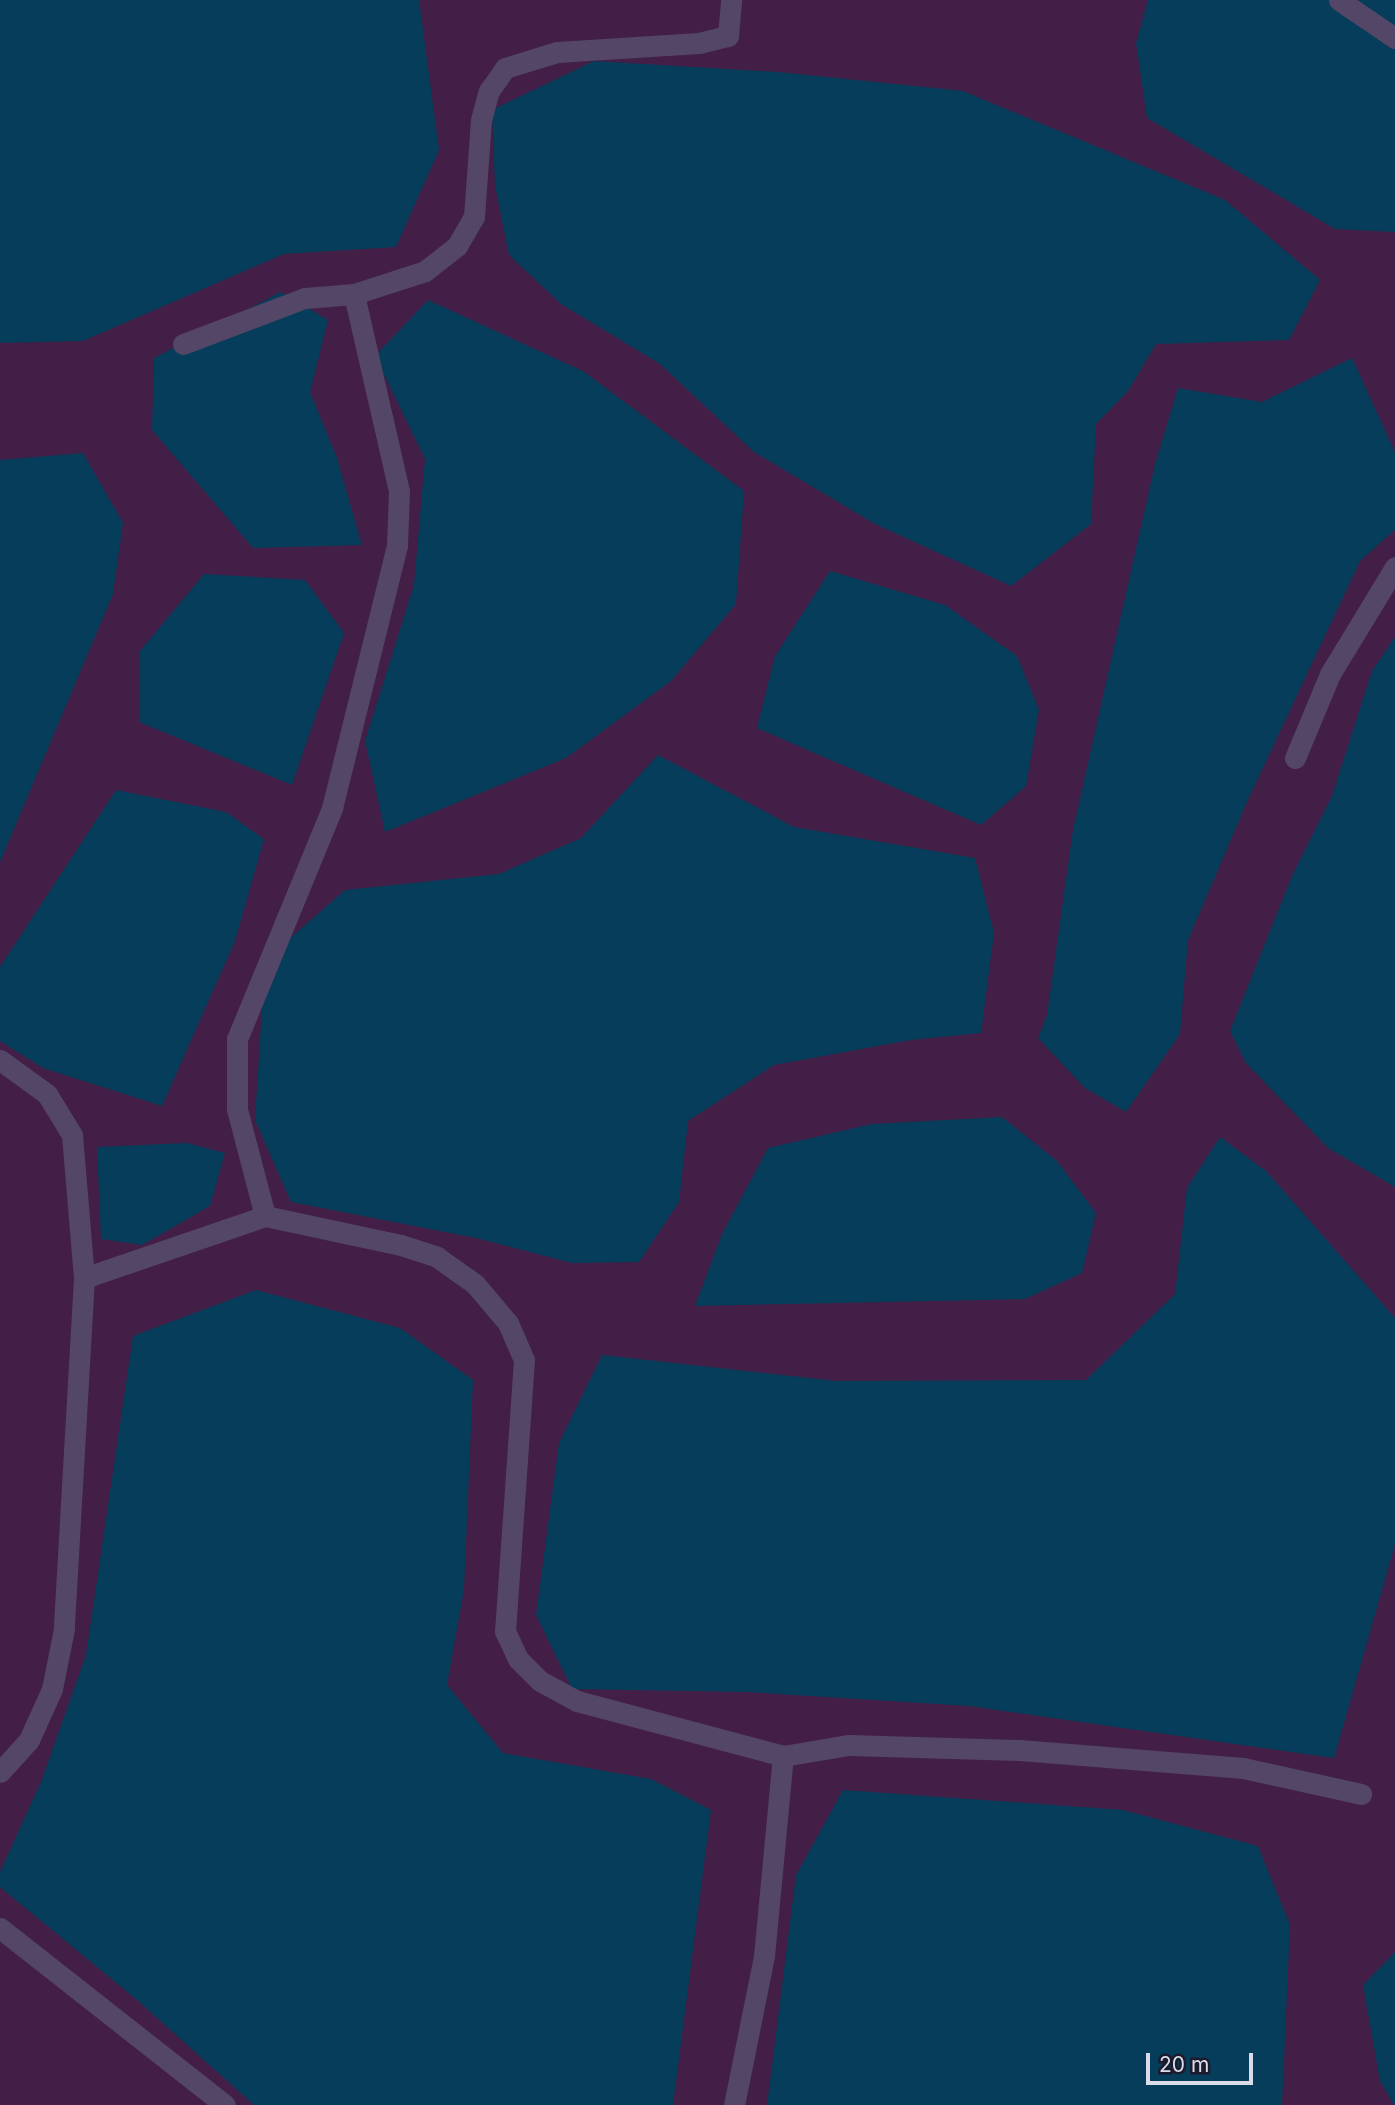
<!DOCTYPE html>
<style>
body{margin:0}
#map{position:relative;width:1395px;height:2105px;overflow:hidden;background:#1b1b2e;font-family:Inter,sans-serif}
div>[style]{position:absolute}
.green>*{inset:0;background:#431e46}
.water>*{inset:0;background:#053d5a}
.minor>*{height:21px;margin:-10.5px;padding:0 10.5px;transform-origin:10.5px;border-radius:10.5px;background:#534666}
span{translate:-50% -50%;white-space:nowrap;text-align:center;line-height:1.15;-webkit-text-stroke:5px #1b1b2e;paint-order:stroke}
.scale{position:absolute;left:1146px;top:2053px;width:107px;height:32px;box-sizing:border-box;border:4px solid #dadce9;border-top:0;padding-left:9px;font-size:21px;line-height:24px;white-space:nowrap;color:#dadce9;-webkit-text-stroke:5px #1b1b2e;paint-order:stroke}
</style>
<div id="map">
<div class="green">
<i style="clip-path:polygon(0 0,1395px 0,1395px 2105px,0 2105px)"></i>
</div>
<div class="water">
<i style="clip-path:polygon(0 0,419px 0,439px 150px,396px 247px,284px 254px,83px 341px,0 343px)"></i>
<i style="clip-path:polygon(1148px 0,1395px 0,1395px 232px,1335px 229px,1147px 118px,1136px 43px)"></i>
<i style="clip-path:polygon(594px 61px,778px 72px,963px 91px,1225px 200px,1320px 280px,1289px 340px,1156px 344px,1128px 391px,1096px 424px,1091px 524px,1011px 586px,875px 524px,754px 452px,660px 364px,561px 304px,509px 255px,495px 186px,492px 110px)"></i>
<i style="clip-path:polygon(281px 292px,328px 320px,310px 392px,337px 458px,362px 545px,253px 548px,152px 430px,154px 358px)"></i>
<i style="clip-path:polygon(428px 300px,583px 371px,744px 491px,736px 604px,671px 681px,566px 758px,385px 832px,365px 741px,414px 585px,425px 459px,375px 356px)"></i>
<i style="clip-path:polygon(1352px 358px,1395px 452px,1395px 530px,1360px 561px,1247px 802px,1188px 940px,1180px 1034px,1126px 1112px,1085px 1088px,1038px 1038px,1047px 1015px,1073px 830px,1155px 464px,1178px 388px,1262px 402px)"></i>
<i style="clip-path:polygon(83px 453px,123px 523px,113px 594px,0 862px,0 460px)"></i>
<i style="clip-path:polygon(830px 571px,945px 605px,1017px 656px,1039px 710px,1026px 786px,981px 825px,757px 728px,775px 656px)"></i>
<i style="clip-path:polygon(204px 574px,305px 580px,344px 633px,292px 785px,139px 722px,140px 651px)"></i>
<i style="clip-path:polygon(1395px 637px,1395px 1187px,1328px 1148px,1246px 1063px,1230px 1031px,1292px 876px,1332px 796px,1372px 671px)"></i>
<i style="clip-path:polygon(658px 755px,794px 827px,975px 858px,994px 933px,981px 1033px,911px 1040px,774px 1065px,688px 1121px,679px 1202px,639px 1262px,572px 1263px,476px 1238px,291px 1202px,255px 1120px,265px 960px,345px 890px,499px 874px,581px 838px)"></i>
<i style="clip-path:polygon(116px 790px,226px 812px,264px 839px,235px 941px,162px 1106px,43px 1068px,0 1041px,0 967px)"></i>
<i style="clip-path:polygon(1002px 1117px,1057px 1161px,1096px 1213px,1082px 1273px,1025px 1299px,695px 1306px,722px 1234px,768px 1148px,872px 1124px)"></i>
<i style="clip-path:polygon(1220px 1137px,1266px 1171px,1395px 1318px,1395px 1544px,1334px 1758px,969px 1706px,747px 1692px,572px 1689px,536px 1615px,559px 1443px,602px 1355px,836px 1381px,1086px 1380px,1175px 1294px,1187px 1188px)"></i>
<i style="clip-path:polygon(187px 1143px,225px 1153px,210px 1206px,142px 1245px,101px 1239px,97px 1147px)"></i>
<i style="clip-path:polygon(256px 1290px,400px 1328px,473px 1380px,464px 1589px,447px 1685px,503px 1753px,651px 1779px,711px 1810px,673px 2105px,254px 2105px,137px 2000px,0 1887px,0 1872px,41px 1782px,86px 1655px,133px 1336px)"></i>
<i style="clip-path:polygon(843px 1790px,1123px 1810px,1258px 1846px,1290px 1925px,1282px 2105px,767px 2105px,796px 1875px)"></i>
<i style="clip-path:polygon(1395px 1952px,1395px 2105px,1394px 2105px,1380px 2081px,1363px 1985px)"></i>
</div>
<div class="minor">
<i style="left:1339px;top:0;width:68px;rotate:34.2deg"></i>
<i style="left:183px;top:344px;width:130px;rotate:-20.7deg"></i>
<i style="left:305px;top:298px;width:49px;rotate:-4.7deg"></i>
<i style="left:354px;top:294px;width:75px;rotate:-17.9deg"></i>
<i style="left:425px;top:271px;width:41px;rotate:-38deg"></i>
<i style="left:457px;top:246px;width:34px;rotate:-60deg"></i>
<i style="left:474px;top:217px;width:97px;rotate:-85.9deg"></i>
<i style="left:481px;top:120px;width:30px;rotate:-75deg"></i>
<i style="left:489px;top:91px;width:28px;rotate:-55deg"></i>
<i style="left:505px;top:68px;width:54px;rotate:-17.1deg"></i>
<i style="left:557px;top:52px;width:142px;rotate:-3.6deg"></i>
<i style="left:699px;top:43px;width:30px;rotate:-14deg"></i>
<i style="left:728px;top:36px;width:36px;rotate:-85deg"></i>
<i style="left:1295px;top:758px;width:91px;rotate:-67.4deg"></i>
<i style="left:1330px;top:674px;width:125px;rotate:-58.7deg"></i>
<i style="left:0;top:1060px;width:58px;rotate:35.9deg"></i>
<i style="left:47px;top:1094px;width:48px;rotate:58.6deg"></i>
<i style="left:72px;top:1135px;width:144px;rotate:85.2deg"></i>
<i style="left:84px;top:1278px;width:352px;rotate:93.3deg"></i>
<i style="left:64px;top:1629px;width:61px;rotate:101.3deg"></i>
<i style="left:52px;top:1689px;width:56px;rotate:114.3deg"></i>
<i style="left:29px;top:1740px;width:43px;rotate:132.2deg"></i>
<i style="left:265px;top:1216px;width:111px;rotate:-104.7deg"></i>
<i style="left:237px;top:1109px;width:70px;rotate:-90deg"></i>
<i style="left:237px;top:1039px;width:250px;rotate:-67.6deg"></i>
<i style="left:332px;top:808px;width:271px;rotate:-76.1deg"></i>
<i style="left:397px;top:545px;width:54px;rotate:-87.9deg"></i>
<i style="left:399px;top:491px;width:202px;rotate:-102.9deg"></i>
<i style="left:84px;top:1278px;width:191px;rotate:-18.9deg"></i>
<i style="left:265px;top:1216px;width:139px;rotate:12deg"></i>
<i style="left:401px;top:1245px;width:38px;rotate:18deg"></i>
<i style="left:437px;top:1257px;width:47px;rotate:35.4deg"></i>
<i style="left:475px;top:1284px;width:51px;rotate:49.8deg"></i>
<i style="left:508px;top:1323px;width:40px;rotate:66.6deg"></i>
<i style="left:524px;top:1360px;width:272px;rotate:94deg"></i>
<i style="left:505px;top:1631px;width:31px;rotate:65deg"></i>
<i style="left:518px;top:1659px;width:31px;rotate:45deg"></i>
<i style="left:540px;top:1681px;width:42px;rotate:28.4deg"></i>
<i style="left:577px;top:1701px;width:213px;rotate:14.9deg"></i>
<i style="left:783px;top:1756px;width:67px;rotate:-9.5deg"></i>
<i style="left:849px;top:1745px;width:171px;rotate:1.7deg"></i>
<i style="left:1020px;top:1750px;width:224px;rotate:4.6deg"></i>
<i style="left:1243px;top:1768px;width:121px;rotate:12.4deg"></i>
<i style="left:0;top:1928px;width:286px;rotate:38.2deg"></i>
<i style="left:734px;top:2105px;width:152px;rotate:-78.6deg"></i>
<i style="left:764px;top:1956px;width:201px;rotate:-84.6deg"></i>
</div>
<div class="scale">20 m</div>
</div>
